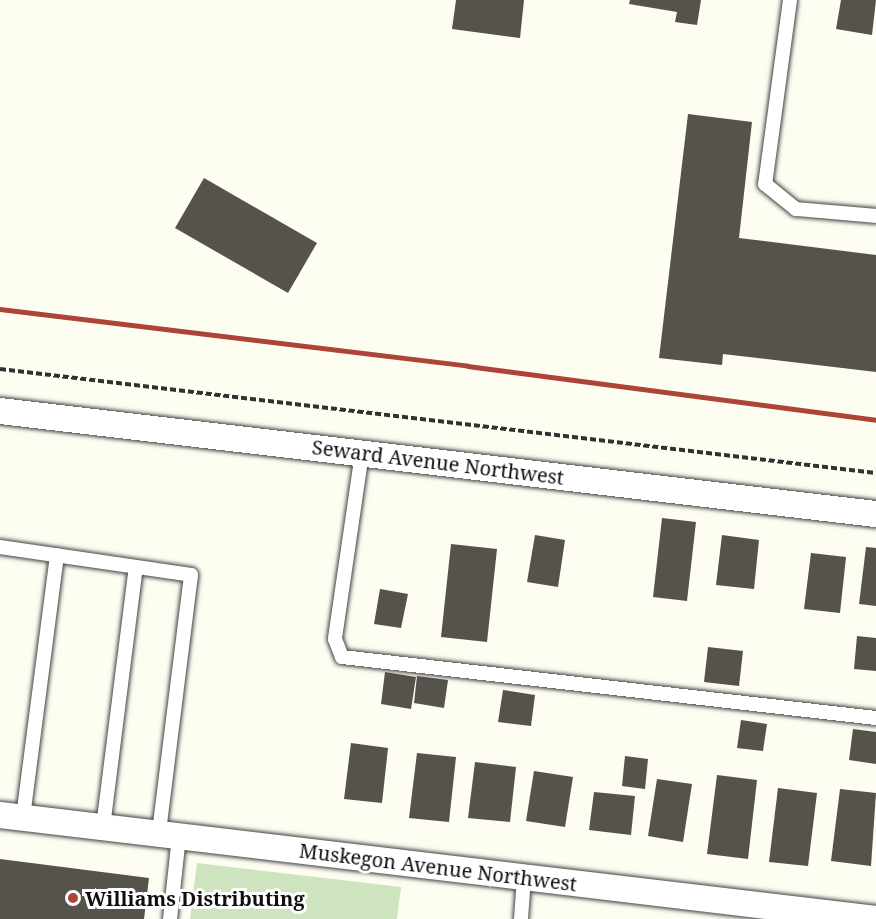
<!DOCTYPE html>
<style>
body{margin:0}
#map{position:relative;width:876px;height:919px;overflow:hidden;background:#fdfdf2;font-family:"Noto Serif",serif}
div>[style]{position:absolute}
.green>*{inset:0;background:#cde4bf}
.building>*{inset:0;background:#56524c}
.path>*{height:4px;margin-top:-2px;transform-origin:0;background:repeating-linear-gradient(90deg,#313131 0 6px,transparent 0 9px)}
.roads{filter:drop-shadow(0 0 2px #424242) drop-shadow(0 0 2px #424242)}
.lane>*{height:14px;margin:-7px;padding:0 7px;transform-origin:7px;border-radius:7px;background:#fff}
.street>*{height:26px;margin:-13px;padding:0 13px;transform-origin:13px;border-radius:13px;background:#fff}
.rail>*{height:4.5px;margin:-2.25px;padding:0 2.25px;transform-origin:2.25px;border-radius:2.25px;background:#ae4437}
.dots>*{width:16px;height:16px;translate:-50% -50%;box-sizing:border-box;border:3px solid #fff;border-radius:50%}
span{translate:-50% -50%;white-space:nowrap;text-align:center;line-height:1.15;-webkit-text-stroke:6px #fff;paint-order:stroke}
.street-label{font-size:20px;color:#0f0f0f}
.poi-label{font-size:20px;color:#0f0f0f;font-weight:700}
.left{translate:0 -50%;text-align:left}
</style>
<div id="map">
<div class="green">
<i style="clip-path:polygon(197px 863px,401px 887px,397px 919px,190px 919px)"></i>
</div>
<div class="building">
<i style="clip-path:polygon(456px 0,524px 0,520px 38px,452px 29px)"></i>
<i style="clip-path:polygon(630px 0,701px 0,697px 25px,675px 22px,677px 12px,629px 4px)"></i>
<i style="clip-path:polygon(841px 0,876px 0,872px 35px,836px 29px)"></i>
<i style="clip-path:polygon(688px 114px,752px 122px,739px 238px,876px 255px,876px 372px,723px 354px,722px 365px,659px 358px)"></i>
<i style="clip-path:polygon(204px 178px,317px 243px,288px 293px,175px 228px)"></i>
<i style="clip-path:polygon(662px 518px,696px 522px,687px 601px,653px 597px)"></i>
<i style="clip-path:polygon(535px 535px,565px 540px,558px 587px,527px 582px)"></i>
<i style="clip-path:polygon(722px 535px,759px 540px,754px 589px,716px 585px)"></i>
<i style="clip-path:polygon(451px 544px,497px 549px,487px 642px,441px 637px)"></i>
<i style="clip-path:polygon(866px 547px,876px 548px,876px 606px,859px 604px)"></i>
<i style="clip-path:polygon(811px 553px,846px 557px,840px 613px,804px 609px)"></i>
<i style="clip-path:polygon(380px 589px,408px 594px,401px 628px,374px 624px)"></i>
<i style="clip-path:polygon(857px 636px,876px 638px,876px 671px,854px 669px)"></i>
<i style="clip-path:polygon(708px 647px,743px 651px,739px 686px,704px 682px)"></i>
<i style="clip-path:polygon(385px 672px,416px 677px,411px 709px,381px 704px)"></i>
<i style="clip-path:polygon(417px 676px,448px 680px,444px 708px,414px 703px)"></i>
<i style="clip-path:polygon(503px 690px,535px 695px,531px 726px,498px 722px)"></i>
<i style="clip-path:polygon(741px 720px,767px 724px,763px 751px,737px 748px)"></i>
<i style="clip-path:polygon(853px 729px,876px 732px,876px 764px,849px 760px)"></i>
<i style="clip-path:polygon(351px 743px,388px 748px,382px 803px,344px 799px)"></i>
<i style="clip-path:polygon(417px 753px,456px 757px,449px 822px,409px 818px)"></i>
<i style="clip-path:polygon(625px 756px,648px 759px,645px 789px,622px 786px)"></i>
<i style="clip-path:polygon(475px 762px,516px 767px,510px 822px,468px 818px)"></i>
<i style="clip-path:polygon(534px 771px,573px 777px,565px 827px,526px 821px)"></i>
<i style="clip-path:polygon(717px 775px,757px 780px,748px 859px,707px 854px)"></i>
<i style="clip-path:polygon(657px 779px,692px 784px,683px 842px,648px 836px)"></i>
<i style="clip-path:polygon(778px 788px,817px 793px,808px 866px,769px 862px)"></i>
<i style="clip-path:polygon(840px 789px,876px 793px,871px 866px,831px 861px)"></i>
<i style="clip-path:polygon(594px 792px,635px 796px,631px 835px,589px 830px)"></i>
<i style="clip-path:polygon(0 859px,149px 878px,144px 919px,0 919px)"></i>
</div>
<div class="path">
<i style="left:0;top:369px;width:882px;rotate:6.77deg"></i>
</div>
<div class="roads">
<div class="lane">
<i style="left:790px;top:0;width:186px;rotate:97.7deg"></i>
<i style="left:765px;top:184px;width:40px;rotate:39deg"></i>
<i style="left:796px;top:209px;width:80px;rotate:5deg"></i>
<i style="left:362px;top:453px;width:188px;rotate:98.3deg"></i>
<i style="left:335px;top:639px;width:19px;rotate:69deg"></i>
<i style="left:342px;top:657px;width:537px;rotate:6.52deg"></i>
<i style="left:0;top:547px;width:193px;rotate:8.3deg"></i>
<i style="left:191px;top:575px;width:260px;rotate:97.1deg"></i>
<i style="left:23px;top:817px;width:264px;rotate:-82.6deg"></i>
<i style="left:103px;top:827px;width:262px;rotate:-82.8deg"></i>
<i style="left:170px;top:919px;width:83px;rotate:-83.8deg"></i>
<i style="left:521px;top:919px;width:42px;rotate:-85.9deg"></i>
</div>
<div class="street">
<i style="left:0;top:411px;width:882px;rotate:6.71deg"></i>
<i style="left:0;top:815px;width:882px;rotate:6.77deg"></i>
</div>
</div>
<div class="rail">
<i style="left:0;top:309px;width:471px;rotate:6.9deg"></i>
<i style="left:468px;top:366px;width:412px;rotate:7.5deg"></i>
</div>
<div class="dots">
<i style="left:73px;top:898px;background:#ae4437"></i>
</div>
<div class="street-label">
<span style="left:438px;top:462px;rotate:7deg">Seward Avenue Northwest</span>
<span style="left:438px;top:867px;rotate:7deg">Muskegon Avenue Northwest</span>
</div>
<div class="poi-label">
<span class="left" style="left:85px;top:898px">Williams Distributing</span>
</div>
</div>
